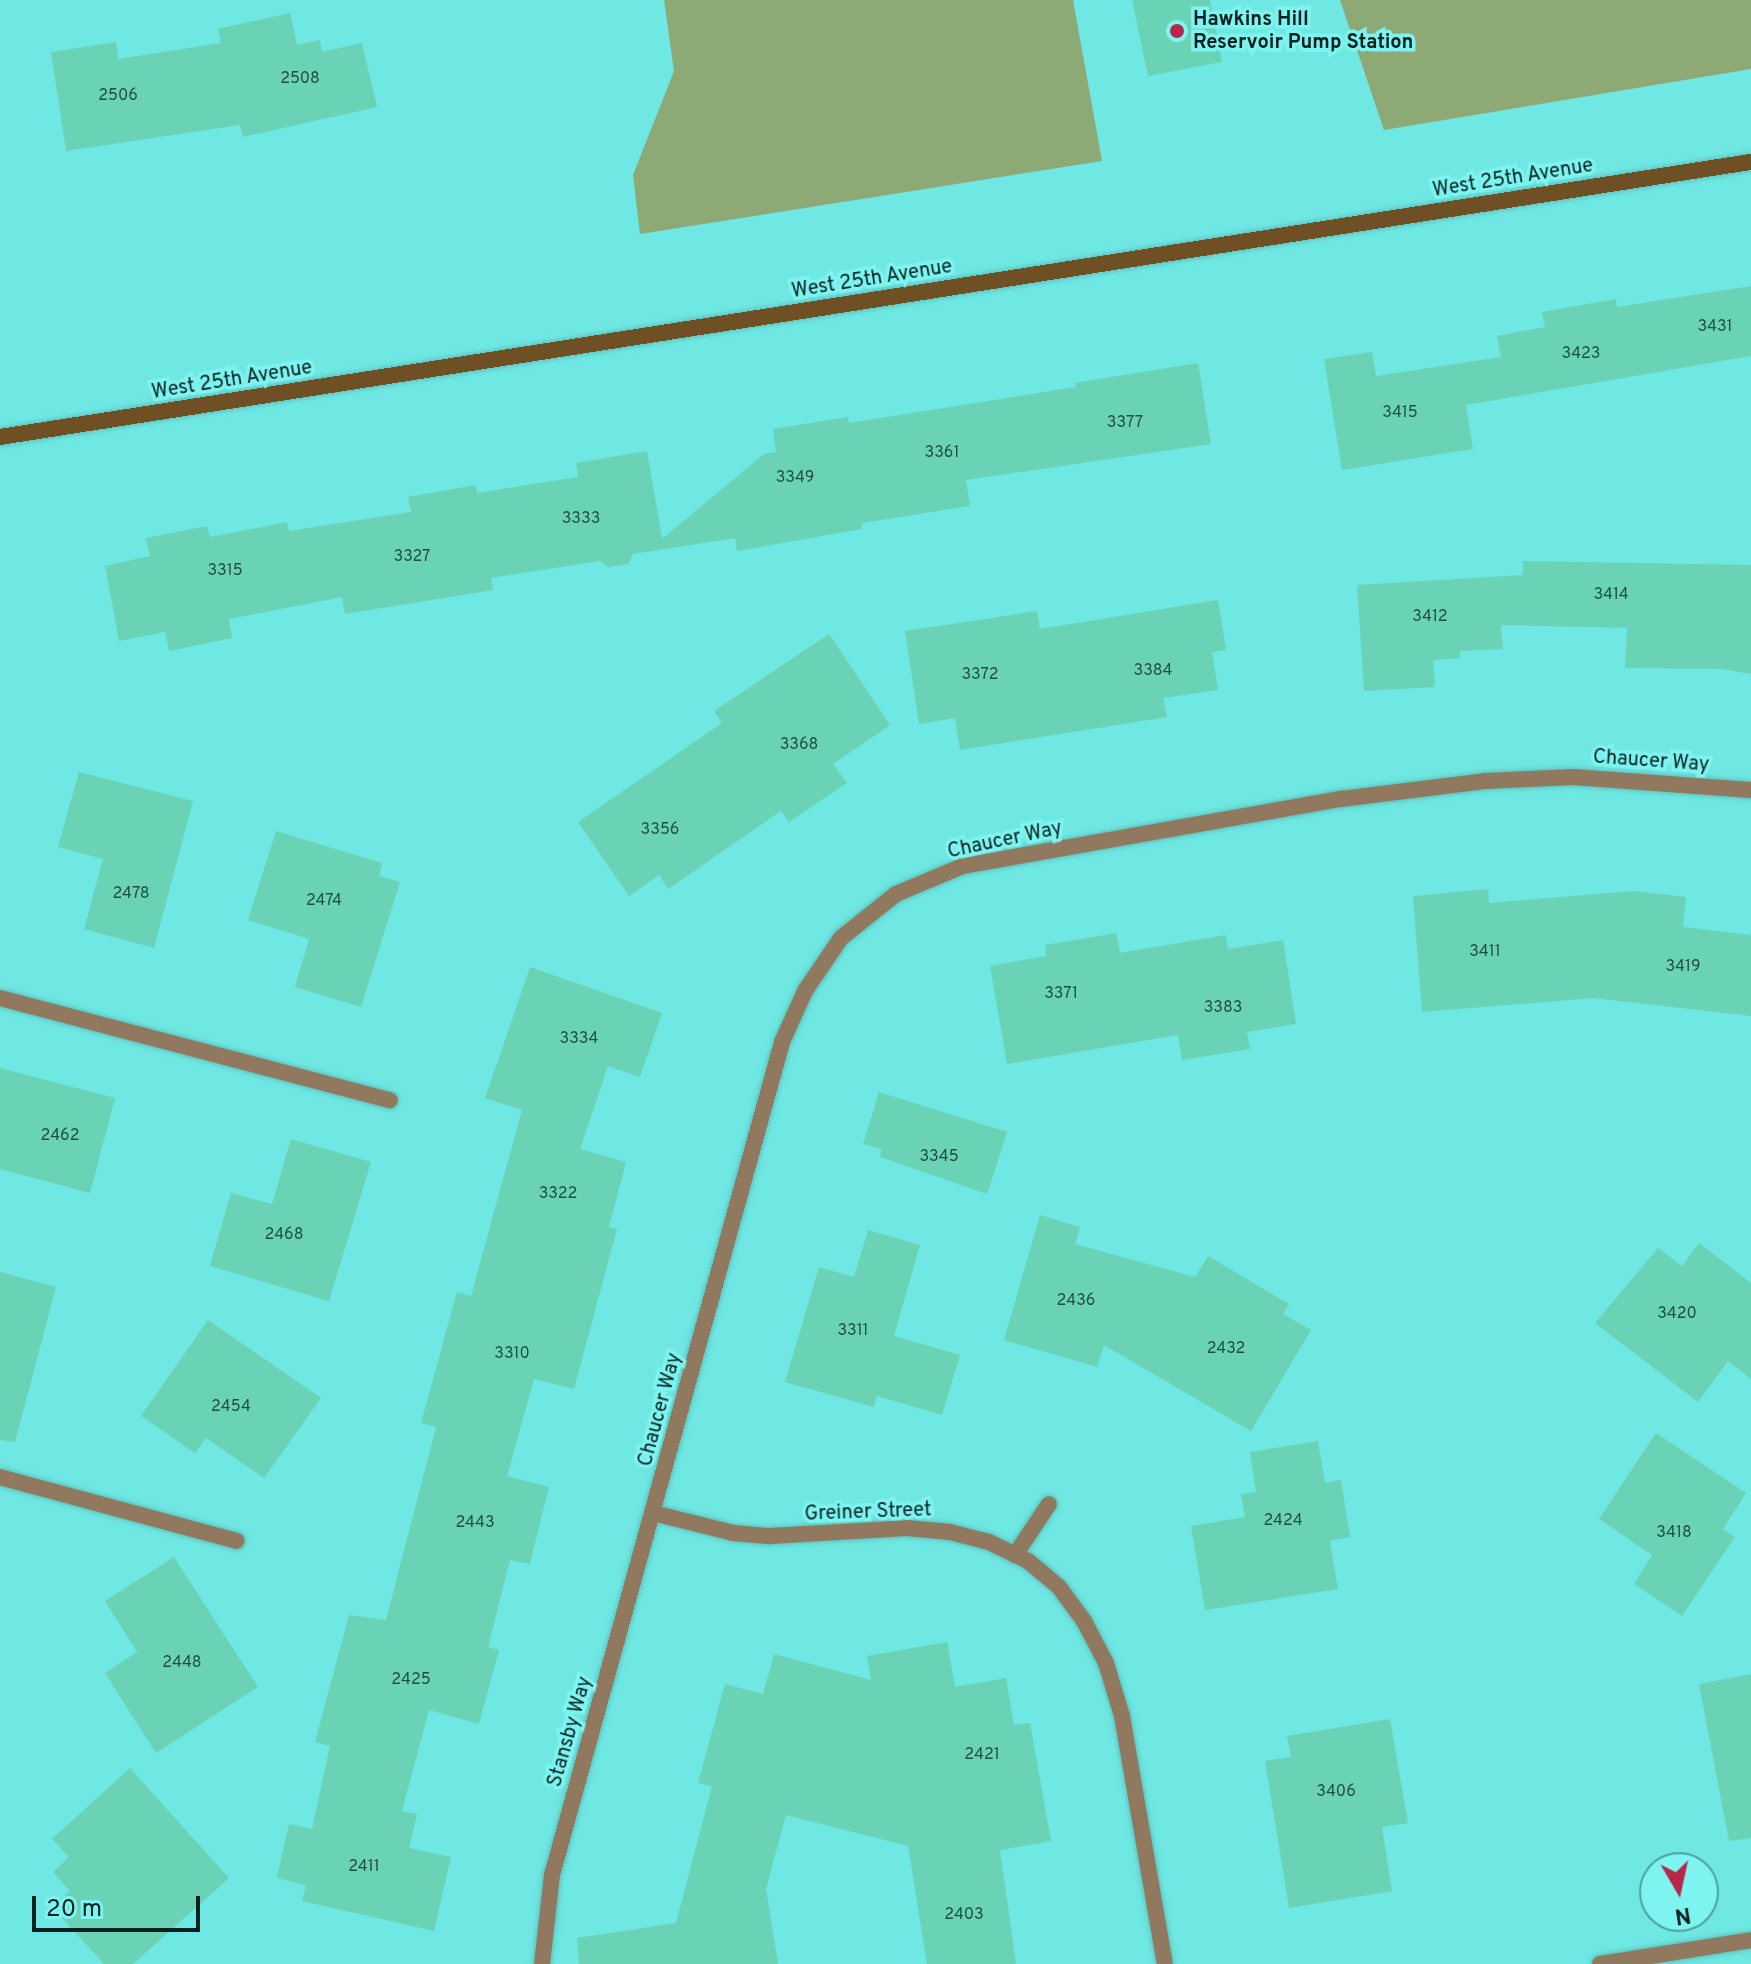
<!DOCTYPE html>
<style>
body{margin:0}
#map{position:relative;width:1751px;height:1964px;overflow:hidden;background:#6fe7e2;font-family:Overpass,sans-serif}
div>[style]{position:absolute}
.green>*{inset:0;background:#8ca976}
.building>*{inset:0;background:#6ad3b5}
.roads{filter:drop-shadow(0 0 2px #5cc3bf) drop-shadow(0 0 2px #5cc3bf)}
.street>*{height:16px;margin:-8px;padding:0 8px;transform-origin:8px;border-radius:8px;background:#90795e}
.secondary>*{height:16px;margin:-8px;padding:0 8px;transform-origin:8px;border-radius:8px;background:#6f4f24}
.dots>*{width:22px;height:22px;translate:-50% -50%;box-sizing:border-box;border:4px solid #7df4f0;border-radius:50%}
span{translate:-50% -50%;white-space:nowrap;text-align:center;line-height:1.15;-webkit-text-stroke:7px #7df4f0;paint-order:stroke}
.number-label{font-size:16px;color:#1f4e45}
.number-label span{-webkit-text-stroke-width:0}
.poi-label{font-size:20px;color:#062120;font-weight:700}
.left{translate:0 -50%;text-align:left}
.street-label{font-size:20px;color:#062120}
.north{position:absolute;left:1639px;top:1852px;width:80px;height:80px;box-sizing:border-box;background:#7df4f0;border:2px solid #4da09d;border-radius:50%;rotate:171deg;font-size:22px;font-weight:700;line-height:32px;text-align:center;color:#062120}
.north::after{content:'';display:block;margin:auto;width:28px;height:36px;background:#b7264b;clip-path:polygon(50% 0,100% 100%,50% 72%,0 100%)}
.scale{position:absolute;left:32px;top:1896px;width:168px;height:36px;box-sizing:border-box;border:4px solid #062120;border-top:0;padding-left:10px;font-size:24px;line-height:28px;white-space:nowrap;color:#062120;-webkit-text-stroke:6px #7df4f0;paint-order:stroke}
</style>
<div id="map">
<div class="green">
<i style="clip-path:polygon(664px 0,1073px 0,1102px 161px,640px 234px,633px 175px,674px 71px)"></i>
<i style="clip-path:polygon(1340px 0,1751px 0,1751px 69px,1384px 130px)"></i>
</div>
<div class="building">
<i style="clip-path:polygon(1132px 0,1210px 0,1222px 62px,1148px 76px)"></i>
<i style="clip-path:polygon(290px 13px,297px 45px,320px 40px,322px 52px,362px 43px,377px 107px,243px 137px,240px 125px,66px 151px,51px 52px,116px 42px,118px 59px,221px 43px,218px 29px)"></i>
<i style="clip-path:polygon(1751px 286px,1751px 356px,1466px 405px,1473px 449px,1342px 470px,1324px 359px,1372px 352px,1376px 376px,1501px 357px,1497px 336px,1545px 327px,1542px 312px,1616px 299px,1617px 307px)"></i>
<i style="clip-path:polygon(1198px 363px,1211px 444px,966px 480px,970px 506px,862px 523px,862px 529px,737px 551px,735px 538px,633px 554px,628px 564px,608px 567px,600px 561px,491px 578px,493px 590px,345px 614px,342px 597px,229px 619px,232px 638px,169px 651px,165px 632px,119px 641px,105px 566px,150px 556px,146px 538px,207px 526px,210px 537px,287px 522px,289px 531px,411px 512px,408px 497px,476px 485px,477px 493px,578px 477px,576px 463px,647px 451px,662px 539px,764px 454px,776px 452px,773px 429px,848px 417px,849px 423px,1076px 387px,1075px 383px)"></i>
<i style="clip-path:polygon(1523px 561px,1751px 565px,1751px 674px,1722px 669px,1625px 668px,1627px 628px,1501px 625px,1503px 649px,1460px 651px,1460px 658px,1433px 660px,1435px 687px,1364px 691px,1357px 585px,1523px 575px)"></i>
<i style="clip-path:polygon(1218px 600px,1226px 650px,1212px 652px,1218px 690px,1163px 698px,1167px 717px,960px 750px,955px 718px,919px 724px,905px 631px,1037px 611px,1040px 629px)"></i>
<i style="clip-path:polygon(829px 634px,890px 725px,833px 764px,847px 783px,789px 822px,781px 811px,668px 889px,659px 875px,629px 896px,578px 822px,722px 723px,714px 711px)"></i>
<i style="clip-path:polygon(79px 772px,193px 801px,154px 948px,84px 929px,103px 859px,58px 847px)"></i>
<i style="clip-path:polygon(276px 831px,382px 863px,379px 876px,400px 882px,361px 1007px,295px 987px,309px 939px,248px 920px)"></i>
<i style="clip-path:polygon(1488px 889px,1489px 903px,1634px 891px,1686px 897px,1683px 927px,1751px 935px,1751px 1016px,1593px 998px,1422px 1012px,1413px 896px)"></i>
<i style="clip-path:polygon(1116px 933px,1120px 953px,1226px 935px,1228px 949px,1283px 940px,1296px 1024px,1247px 1032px,1250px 1049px,1182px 1060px,1178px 1035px,1007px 1064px,990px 966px,1046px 956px,1045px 945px)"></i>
<i style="clip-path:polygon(530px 967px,662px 1013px,640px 1077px,608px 1066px,580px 1149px,626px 1162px,609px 1227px,617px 1229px,574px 1389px,534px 1379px,507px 1476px,549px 1487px,530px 1564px,510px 1560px,488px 1647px,499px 1650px,479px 1724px,429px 1710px,402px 1811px,417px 1814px,409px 1848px,451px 1857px,434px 1931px,302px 1901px,306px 1885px,277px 1878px,289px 1824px,312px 1829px,330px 1746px,315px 1742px,349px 1615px,386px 1620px,436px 1427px,421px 1423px,457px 1292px,471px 1296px,522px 1110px,485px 1098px)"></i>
<i style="clip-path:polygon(0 1068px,115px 1098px,90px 1193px,0 1169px)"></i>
<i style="clip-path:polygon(879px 1092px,1007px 1132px,987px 1194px,880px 1157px,882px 1149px,863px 1144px)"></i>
<i style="clip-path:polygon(291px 1139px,371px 1162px,329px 1301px,210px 1266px,231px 1193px,272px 1204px)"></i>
<i style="clip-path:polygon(1040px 1215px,1080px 1227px,1075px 1244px,1195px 1277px,1208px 1256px,1289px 1304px,1283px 1314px,1311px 1330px,1251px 1431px,1104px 1345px,1097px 1367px,1004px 1340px)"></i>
<i style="clip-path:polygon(868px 1230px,920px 1245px,894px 1336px,960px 1355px,942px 1415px,877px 1396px,874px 1407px,785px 1382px,819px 1267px,854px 1277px)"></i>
<i style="clip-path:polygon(1699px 1243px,1751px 1283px,1751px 1379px,1728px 1361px,1698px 1402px,1595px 1323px,1658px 1248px,1682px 1266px)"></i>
<i style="clip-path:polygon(0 1272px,56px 1287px,15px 1442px,0 1440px)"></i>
<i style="clip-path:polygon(208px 1320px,321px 1398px,264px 1478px,206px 1438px,195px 1453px,141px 1416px)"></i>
<i style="clip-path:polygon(1656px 1433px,1746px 1493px,1723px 1529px,1735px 1537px,1682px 1616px,1634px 1584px,1652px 1555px,1599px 1519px)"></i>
<i style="clip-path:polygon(1318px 1441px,1325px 1483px,1341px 1480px,1350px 1537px,1330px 1541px,1338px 1589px,1205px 1610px,1191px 1526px,1245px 1517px,1241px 1494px,1256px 1492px,1250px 1452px)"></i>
<i style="clip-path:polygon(174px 1557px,258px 1687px,156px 1753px,105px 1673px,137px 1652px,105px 1601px)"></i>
<i style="clip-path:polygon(947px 1642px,955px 1687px,1006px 1678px,1014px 1725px,1030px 1723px,1051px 1841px,1000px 1850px,1016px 1964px,927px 1964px,908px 1846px,786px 1815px,766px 1889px,778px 1964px,579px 1964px,577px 1938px,676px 1923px,712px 1786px,698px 1783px,725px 1684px,763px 1694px,774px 1654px,871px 1680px,867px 1656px)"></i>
<i style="clip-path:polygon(1751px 1674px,1751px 1838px,1729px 1841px,1699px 1684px)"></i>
<i style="clip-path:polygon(1390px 1719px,1408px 1823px,1382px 1827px,1392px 1891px,1289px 1908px,1265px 1761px,1291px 1757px,1287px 1736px)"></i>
<i style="clip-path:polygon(130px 1768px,229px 1878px,133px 1964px,104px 1964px,52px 1907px,70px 1891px,53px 1872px,69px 1857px,52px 1839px)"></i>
</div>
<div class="roads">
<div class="street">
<i style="left:0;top:998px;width:403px;rotate:14.7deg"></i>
<i style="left:0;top:1477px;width:245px;rotate:15.1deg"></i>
<i style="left:653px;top:1513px;width:82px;rotate:14deg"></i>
<i style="left:733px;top:1533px;width:37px;rotate:5deg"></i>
<i style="left:770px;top:1536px;width:137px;rotate:-3.3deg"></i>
<i style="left:907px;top:1528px;width:43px;rotate:5.3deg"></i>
<i style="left:950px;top:1532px;width:40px;rotate:14.4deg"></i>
<i style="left:989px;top:1542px;width:43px;rotate:26deg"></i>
<i style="left:1028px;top:1561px;width:40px;rotate:40deg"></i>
<i style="left:1059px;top:1587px;width:42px;rotate:53.7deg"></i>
<i style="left:1084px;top:1621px;width:47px;rotate:62.4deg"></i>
<i style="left:1106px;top:1663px;width:55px;rotate:73.2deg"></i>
<i style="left:1122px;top:1716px;width:252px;rotate:80.2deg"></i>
<i style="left:1015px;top:1555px;width:61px;rotate:-56.3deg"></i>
<i style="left:542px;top:1964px;width:90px;rotate:-83.6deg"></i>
<i style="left:552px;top:1875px;width:864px;rotate:-74.56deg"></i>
<i style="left:782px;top:1042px;width:56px;rotate:-65.7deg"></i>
<i style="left:805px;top:991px;width:64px;rotate:-55.8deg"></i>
<i style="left:841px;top:938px;width:70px;rotate:-38.7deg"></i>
<i style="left:896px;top:894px;width:73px;rotate:-22.7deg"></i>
<i style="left:963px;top:866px;width:384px;rotate:-10.1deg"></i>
<i style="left:1341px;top:799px;width:145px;rotate:-7.1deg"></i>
<i style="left:1485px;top:781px;width:88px;rotate:-2.6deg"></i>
<i style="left:1573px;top:777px;width:178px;rotate:4.2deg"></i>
<i style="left:1600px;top:1964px;width:153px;rotate:-9deg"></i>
</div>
<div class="secondary">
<i style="left:0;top:437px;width:1772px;rotate:-8.93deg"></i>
</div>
</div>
<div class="dots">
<i style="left:1177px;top:31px;background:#b7264b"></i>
</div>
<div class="number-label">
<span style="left:300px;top:79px">2508</span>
<span style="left:118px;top:96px">2506</span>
<span style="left:1715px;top:327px">3431</span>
<span style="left:1581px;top:354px">3423</span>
<span style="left:1400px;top:413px">3415</span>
<span style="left:1125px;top:423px">3377</span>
<span style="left:942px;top:453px">3361</span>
<span style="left:795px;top:478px">3349</span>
<span style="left:581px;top:519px">3333</span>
<span style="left:412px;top:557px">3327</span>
<span style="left:225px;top:571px">3315</span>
<span style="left:1611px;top:595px">3414</span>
<span style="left:1430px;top:617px">3412</span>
<span style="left:1153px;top:671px">3384</span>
<span style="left:980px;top:675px">3372</span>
<span style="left:799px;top:745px">3368</span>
<span style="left:660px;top:830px">3356</span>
<span style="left:131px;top:894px">2478</span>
<span style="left:324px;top:901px">2474</span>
<span style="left:1485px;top:952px">3411</span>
<span style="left:1683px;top:967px">3419</span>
<span style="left:1061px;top:994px">3371</span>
<span style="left:1223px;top:1008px">3383</span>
<span style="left:579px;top:1039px">3334</span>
<span style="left:60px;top:1136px">2462</span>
<span style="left:939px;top:1157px">3345</span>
<span style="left:558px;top:1194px">3322</span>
<span style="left:284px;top:1235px">2468</span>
<span style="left:1076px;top:1301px">2436</span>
<span style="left:1677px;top:1314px">3420</span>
<span style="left:853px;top:1331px">3311</span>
<span style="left:1226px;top:1349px">2432</span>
<span style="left:512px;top:1354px">3310</span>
<span style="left:231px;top:1407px">2454</span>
<span style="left:1283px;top:1521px">2424</span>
<span style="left:475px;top:1523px">2443</span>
<span style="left:1674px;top:1533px">3418</span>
<span style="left:182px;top:1663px">2448</span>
<span style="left:411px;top:1680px">2425</span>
<span style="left:982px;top:1755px">2421</span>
<span style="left:1336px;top:1792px">3406</span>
<span style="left:364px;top:1867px">2411</span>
<span style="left:964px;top:1915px">2403</span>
</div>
<div class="poi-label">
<span class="left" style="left:1193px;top:32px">Hawkins Hill<br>Reservoir Pump Station</span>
</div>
<div class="street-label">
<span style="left:1513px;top:179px;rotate:-9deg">West 25th Avenue</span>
<span style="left:872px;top:280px;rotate:-9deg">West 25th Avenue</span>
<span style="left:232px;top:381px;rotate:-9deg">West 25th Avenue</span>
<span style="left:1651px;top:762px;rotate:4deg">Chaucer Way</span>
<span style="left:1005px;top:841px;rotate:-12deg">Chaucer Way</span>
<span style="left:661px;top:1410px;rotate:-75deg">Chaucer Way</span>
<span style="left:868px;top:1513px;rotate:-2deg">Greiner Street</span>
<span style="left:571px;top:1732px;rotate:-74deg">Stansby Way</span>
</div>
<div class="north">N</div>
<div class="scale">20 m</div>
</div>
